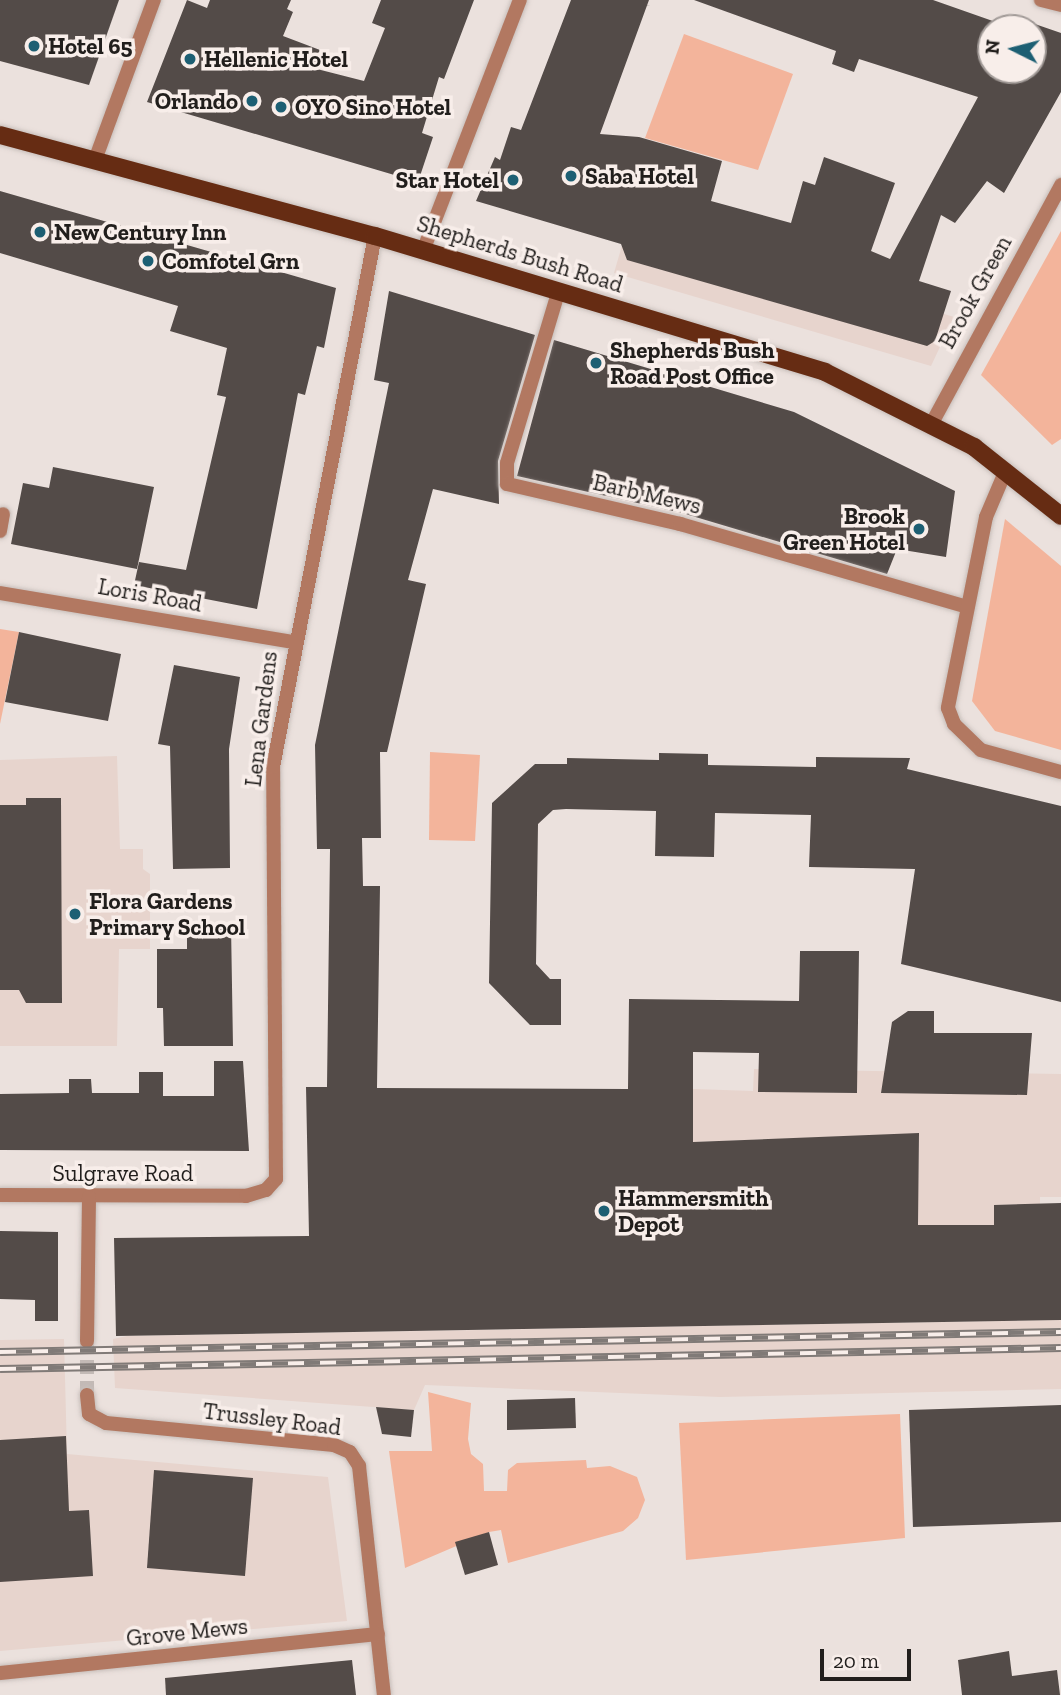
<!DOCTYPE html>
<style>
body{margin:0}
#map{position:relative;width:1061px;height:1695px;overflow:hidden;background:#ebe1dd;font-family:"Zilla Slab",serif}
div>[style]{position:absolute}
.built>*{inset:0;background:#e7d4cd}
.green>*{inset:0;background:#f3b49b}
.building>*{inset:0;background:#534b48}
.street-tunnel>*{height:14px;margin-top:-7px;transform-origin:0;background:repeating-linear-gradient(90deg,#c3bab6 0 14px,transparent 0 21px)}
.roads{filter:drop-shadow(0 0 2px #c7beba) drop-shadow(0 0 2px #c7beba)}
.street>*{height:14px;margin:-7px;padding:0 7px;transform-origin:7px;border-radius:7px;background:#b27861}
.primary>*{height:18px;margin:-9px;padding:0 9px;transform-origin:9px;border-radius:9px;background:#662c13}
.rail>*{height:8px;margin-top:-4px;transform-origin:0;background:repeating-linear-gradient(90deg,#f8eeea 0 16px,#807a77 0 32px);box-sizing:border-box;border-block:2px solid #807a77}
.dots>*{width:19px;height:19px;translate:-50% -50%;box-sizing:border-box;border:4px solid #f8eeea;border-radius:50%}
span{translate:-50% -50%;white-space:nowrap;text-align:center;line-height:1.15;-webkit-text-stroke:7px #f8eeea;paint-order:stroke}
.poi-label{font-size:23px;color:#211e1c;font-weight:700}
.left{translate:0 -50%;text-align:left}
.right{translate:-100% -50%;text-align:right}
.street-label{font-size:23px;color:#211e1c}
.north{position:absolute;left:977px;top:14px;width:70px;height:70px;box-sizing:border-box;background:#f8eeea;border:2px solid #a29b98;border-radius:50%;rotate:276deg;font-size:19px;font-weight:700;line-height:28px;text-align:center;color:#211e1c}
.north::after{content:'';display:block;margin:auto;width:24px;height:32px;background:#1d5f73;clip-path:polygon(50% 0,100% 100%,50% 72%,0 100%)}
.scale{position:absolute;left:820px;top:1649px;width:91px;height:32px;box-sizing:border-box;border:4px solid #211e1c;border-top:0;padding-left:9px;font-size:21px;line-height:24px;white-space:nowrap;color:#211e1c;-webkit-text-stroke:5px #f8eeea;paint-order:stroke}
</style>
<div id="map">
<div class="built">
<i style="clip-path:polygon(630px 218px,954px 317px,931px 366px,614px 273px)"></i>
<i style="clip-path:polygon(117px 756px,120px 849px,143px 849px,143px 869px,150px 874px,150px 949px,119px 949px,117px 1046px,0 1046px,0 760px)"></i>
<i style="clip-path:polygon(754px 1069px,1061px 1074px,1061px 1197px,1040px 1197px,1040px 1204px,994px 1205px,994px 1225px,899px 1225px,918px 1195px,919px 1134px,693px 1142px,693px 1089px,753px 1091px)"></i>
<i style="clip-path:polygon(1061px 1320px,1061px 1389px,720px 1397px,425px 1385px,414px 1410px,115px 1388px,113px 1339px,127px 1336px)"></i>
<i style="clip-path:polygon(64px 1339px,67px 1454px,328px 1477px,347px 1621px,0 1651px,0 1340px)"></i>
</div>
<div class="green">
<i style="clip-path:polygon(684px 34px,793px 74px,758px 170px,645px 138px)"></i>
<i style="clip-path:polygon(1061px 231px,1061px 439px,1052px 445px,981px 375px)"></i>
<i style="clip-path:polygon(1005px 519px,1061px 566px,1061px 750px,995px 731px,972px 701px)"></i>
<i style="clip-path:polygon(0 629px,19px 632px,0 724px)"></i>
<i style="clip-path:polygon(430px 752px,480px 755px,475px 841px,429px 840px)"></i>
<i style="clip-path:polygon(428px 1392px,471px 1403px,468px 1439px,471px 1454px,483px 1464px,484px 1491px,507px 1491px,508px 1470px,517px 1463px,586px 1460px,587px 1468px,610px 1466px,637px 1477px,645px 1500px,638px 1518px,623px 1531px,508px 1563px,501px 1530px,489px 1532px,405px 1568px,389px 1451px,432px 1451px)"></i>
<i style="clip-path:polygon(900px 1414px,905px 1538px,686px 1560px,679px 1423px)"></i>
</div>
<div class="building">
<i style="clip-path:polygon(0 0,119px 0,89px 85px,0 61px)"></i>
<i style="clip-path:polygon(187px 0,207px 8px,210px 0,291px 0,287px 9px,293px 12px,283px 36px,320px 50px,313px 68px,364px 81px,385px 28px,372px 23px,381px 0,474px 0,444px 79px,439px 77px,422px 133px,433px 137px,418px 182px,147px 102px)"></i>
<i style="clip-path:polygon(evenodd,571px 0,649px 0,600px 134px,639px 137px,722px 161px,711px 201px,791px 223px,803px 181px,815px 185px,824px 157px,895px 183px,871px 251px,890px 259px,978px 97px,859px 59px,854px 72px,832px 64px,836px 51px,694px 0,933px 0,1007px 26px,1012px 16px,1061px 33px,1061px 92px,1004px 193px,987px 181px,955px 223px,941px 215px,919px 281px,951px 291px,935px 341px,927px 346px,627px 260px,621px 244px,476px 201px,495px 157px,500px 160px,511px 127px,521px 130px,571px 0,991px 28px,1033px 28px,1033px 70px,991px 70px,991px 28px)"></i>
<i style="clip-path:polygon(0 191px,336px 288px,324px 348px,317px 346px,305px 395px,298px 393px,257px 609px,134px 585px,139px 562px,186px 570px,226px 397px,217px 395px,227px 348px,170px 331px,178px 306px,0 253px)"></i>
<i style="clip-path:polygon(389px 291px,535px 335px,498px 461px,499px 504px,433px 489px,408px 580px,426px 584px,387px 752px,380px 752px,381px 838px,362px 838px,363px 886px,380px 886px,377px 1088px,628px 1089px,629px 999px,799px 1001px,800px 951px,859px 951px,857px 1093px,758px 1092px,759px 1053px,693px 1052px,693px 1142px,919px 1133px,918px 1225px,994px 1225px,994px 1205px,1061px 1203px,1061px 1320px,116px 1336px,114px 1238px,309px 1236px,306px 1087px,327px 1087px,330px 849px,317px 849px,315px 745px,389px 383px,374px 380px)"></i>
<i style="clip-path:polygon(554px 340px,794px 412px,955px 491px,946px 557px,897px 549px,887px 574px,682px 513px,517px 476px)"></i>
<i style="clip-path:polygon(53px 467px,154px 487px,137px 569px,11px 544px,23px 483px,49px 488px)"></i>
<i style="clip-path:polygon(19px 632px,121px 654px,108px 721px,5px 702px)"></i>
<i style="clip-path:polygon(174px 665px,240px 677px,229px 749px,230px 868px,173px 869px,170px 746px,158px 744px)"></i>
<i style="clip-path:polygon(659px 753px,708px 754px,708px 765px,816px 767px,816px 757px,910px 758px,907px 769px,1061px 806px,1061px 1002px,901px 964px,915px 869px,809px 867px,811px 815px,715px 813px,714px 857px,655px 856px,656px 811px,566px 809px,553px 810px,538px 824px,536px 964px,550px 979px,561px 979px,561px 1025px,530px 1025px,489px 983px,492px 803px,535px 764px,567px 764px,567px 758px,659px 760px)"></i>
<i style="clip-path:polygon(26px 798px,61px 798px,62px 1003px,26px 1003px,19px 990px,0 990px,0 805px,26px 805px)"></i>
<i style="clip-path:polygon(231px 925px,233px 1046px,164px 1046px,163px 1008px,157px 1008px,157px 949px,187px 949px,187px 926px)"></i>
<i style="clip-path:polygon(934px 1011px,934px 1033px,1032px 1033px,1027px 1095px,881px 1093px,892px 1022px,908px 1011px)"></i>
<i style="clip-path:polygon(214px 1061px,243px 1061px,249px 1151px,0 1150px,0 1094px,69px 1093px,69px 1079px,91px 1079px,92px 1093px,139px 1093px,139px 1072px,163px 1072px,163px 1096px,214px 1096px)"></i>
<i style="clip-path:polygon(0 1231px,58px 1232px,58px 1321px,35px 1321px,35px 1300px,0 1299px)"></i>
<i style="clip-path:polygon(575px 1398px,576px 1428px,507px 1430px,507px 1400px)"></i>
<i style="clip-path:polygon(1061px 1405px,1061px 1522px,913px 1527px,909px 1410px)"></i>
<i style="clip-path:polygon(376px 1407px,414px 1410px,411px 1437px,382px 1434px)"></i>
<i style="clip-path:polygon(66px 1436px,69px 1511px,89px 1510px,93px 1576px,0 1582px,0 1440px)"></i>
<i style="clip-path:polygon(154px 1470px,253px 1478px,245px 1576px,147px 1568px)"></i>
<i style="clip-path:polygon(489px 1532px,498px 1565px,465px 1575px,455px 1542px)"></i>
<i style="clip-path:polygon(1009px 1651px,1012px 1676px,1057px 1670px,1060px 1695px,962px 1695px,958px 1660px)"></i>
<i style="clip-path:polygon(352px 1660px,356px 1695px,166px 1695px,165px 1678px)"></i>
</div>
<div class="street-tunnel">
<i style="left:87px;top:1395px;width:54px;rotate:-90deg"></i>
</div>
<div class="roads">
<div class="street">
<i style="left:1041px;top:0;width:21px;rotate:14deg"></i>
<i style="left:95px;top:160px;width:171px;rotate:-69.8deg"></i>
<i style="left:423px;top:251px;width:269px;rotate:-68.9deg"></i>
<i style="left:558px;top:293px;width:177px;rotate:106.7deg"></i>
<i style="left:507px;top:463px;width:21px;rotate:90deg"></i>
<i style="left:507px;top:484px;width:178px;rotate:13deg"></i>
<i style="left:680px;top:524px;width:299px;rotate:16.1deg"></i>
<i style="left:932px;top:423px;width:271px;rotate:-61.5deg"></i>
<i style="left:1006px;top:470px;width:51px;rotate:113.1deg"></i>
<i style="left:986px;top:517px;width:195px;rotate:101.3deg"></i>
<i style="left:948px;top:708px;width:17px;rotate:69deg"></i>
<i style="left:954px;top:724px;width:37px;rotate:44deg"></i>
<i style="left:981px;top:750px;width:83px;rotate:15.4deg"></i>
<i style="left:0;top:531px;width:17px;rotate:-80deg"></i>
<i style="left:0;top:593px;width:297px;rotate:9.5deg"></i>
<i style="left:0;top:1195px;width:246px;rotate:0.2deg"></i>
<i style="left:246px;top:1196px;width:21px;rotate:-17deg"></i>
<i style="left:266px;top:1190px;width:15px;rotate:-48deg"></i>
<i style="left:276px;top:1179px;width:412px;rotate:-90.4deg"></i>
<i style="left:273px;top:767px;width:541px;rotate:-79.13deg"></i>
<i style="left:87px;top:1341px;width:144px;rotate:-89.2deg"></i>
<i style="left:87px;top:1395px;width:19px;rotate:84deg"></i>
<i style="left:89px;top:1414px;width:19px;rotate:28deg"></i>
<i style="left:106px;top:1423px;width:229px;rotate:5.5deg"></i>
<i style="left:334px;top:1445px;width:17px;rotate:24deg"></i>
<i style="left:350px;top:1452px;width:17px;rotate:57deg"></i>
<i style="left:359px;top:1466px;width:230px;rotate:83.8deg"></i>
<i style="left:0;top:1673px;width:380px;rotate:-5.9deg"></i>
</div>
<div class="primary">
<i style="left:0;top:135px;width:388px;rotate:15.1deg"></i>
<i style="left:375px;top:236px;width:470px;rotate:16.8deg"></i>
<i style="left:825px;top:372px;width:167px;rotate:26.7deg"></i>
<i style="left:974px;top:447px;width:111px;rotate:38.4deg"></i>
</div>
</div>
<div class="rail">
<i style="left:0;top:1352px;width:1061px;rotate:-1.08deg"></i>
<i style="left:0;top:1369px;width:1061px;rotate:-1.13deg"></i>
</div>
<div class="dots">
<i style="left:34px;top:46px;background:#1d5f73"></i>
<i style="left:190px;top:59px;background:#1d5f73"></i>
<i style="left:252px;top:101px;background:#1d5f73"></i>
<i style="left:281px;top:107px;background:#1d5f73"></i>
<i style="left:571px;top:176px;background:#1d5f73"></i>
<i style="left:513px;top:180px;background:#1d5f73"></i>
<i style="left:40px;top:232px;background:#1d5f73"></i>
<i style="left:148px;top:261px;background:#1d5f73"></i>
<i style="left:596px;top:363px;background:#1d5f73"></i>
<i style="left:919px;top:529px;background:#1d5f73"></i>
<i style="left:75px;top:914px;background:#1d5f73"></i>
<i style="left:604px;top:1211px;background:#1d5f73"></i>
</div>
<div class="poi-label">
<span class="left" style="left:48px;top:46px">Hotel 65</span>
<span class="left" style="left:204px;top:59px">Hellenic Hotel</span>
<span class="right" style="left:238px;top:101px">Orlando</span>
<span class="left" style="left:295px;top:107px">OYO Sino Hotel</span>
<span class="left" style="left:585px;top:176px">Saba Hotel</span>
<span class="right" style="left:499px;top:180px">Star Hotel</span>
<span class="left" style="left:54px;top:232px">New Century Inn</span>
<span class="left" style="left:162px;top:261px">Comfotel Grn</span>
<span class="left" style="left:610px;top:363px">Shepherds Bush<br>Road Post Office</span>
<span class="right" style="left:905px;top:529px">Brook<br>Green Hotel</span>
<span class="left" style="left:89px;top:914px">Flora Gardens<br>Primary School</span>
<span class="left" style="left:618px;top:1211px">Hammersmith<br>Depot</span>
</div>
<div class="street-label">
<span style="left:520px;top:254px;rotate:17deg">Shepherds Bush Road</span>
<span style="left:975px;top:292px;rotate:-61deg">Brook Green</span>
<span style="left:647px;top:494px;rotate:13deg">Barb Mews</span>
<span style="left:150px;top:595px;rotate:10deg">Loris Road</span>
<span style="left:261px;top:719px;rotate:-83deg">Lena Gardens</span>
<span style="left:123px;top:1173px">Sulgrave Road</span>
<span style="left:272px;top:1419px;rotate:7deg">Trussley Road</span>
<span style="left:187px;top:1632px;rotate:-6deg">Grove Mews</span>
</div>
<div class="north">N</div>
<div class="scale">20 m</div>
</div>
